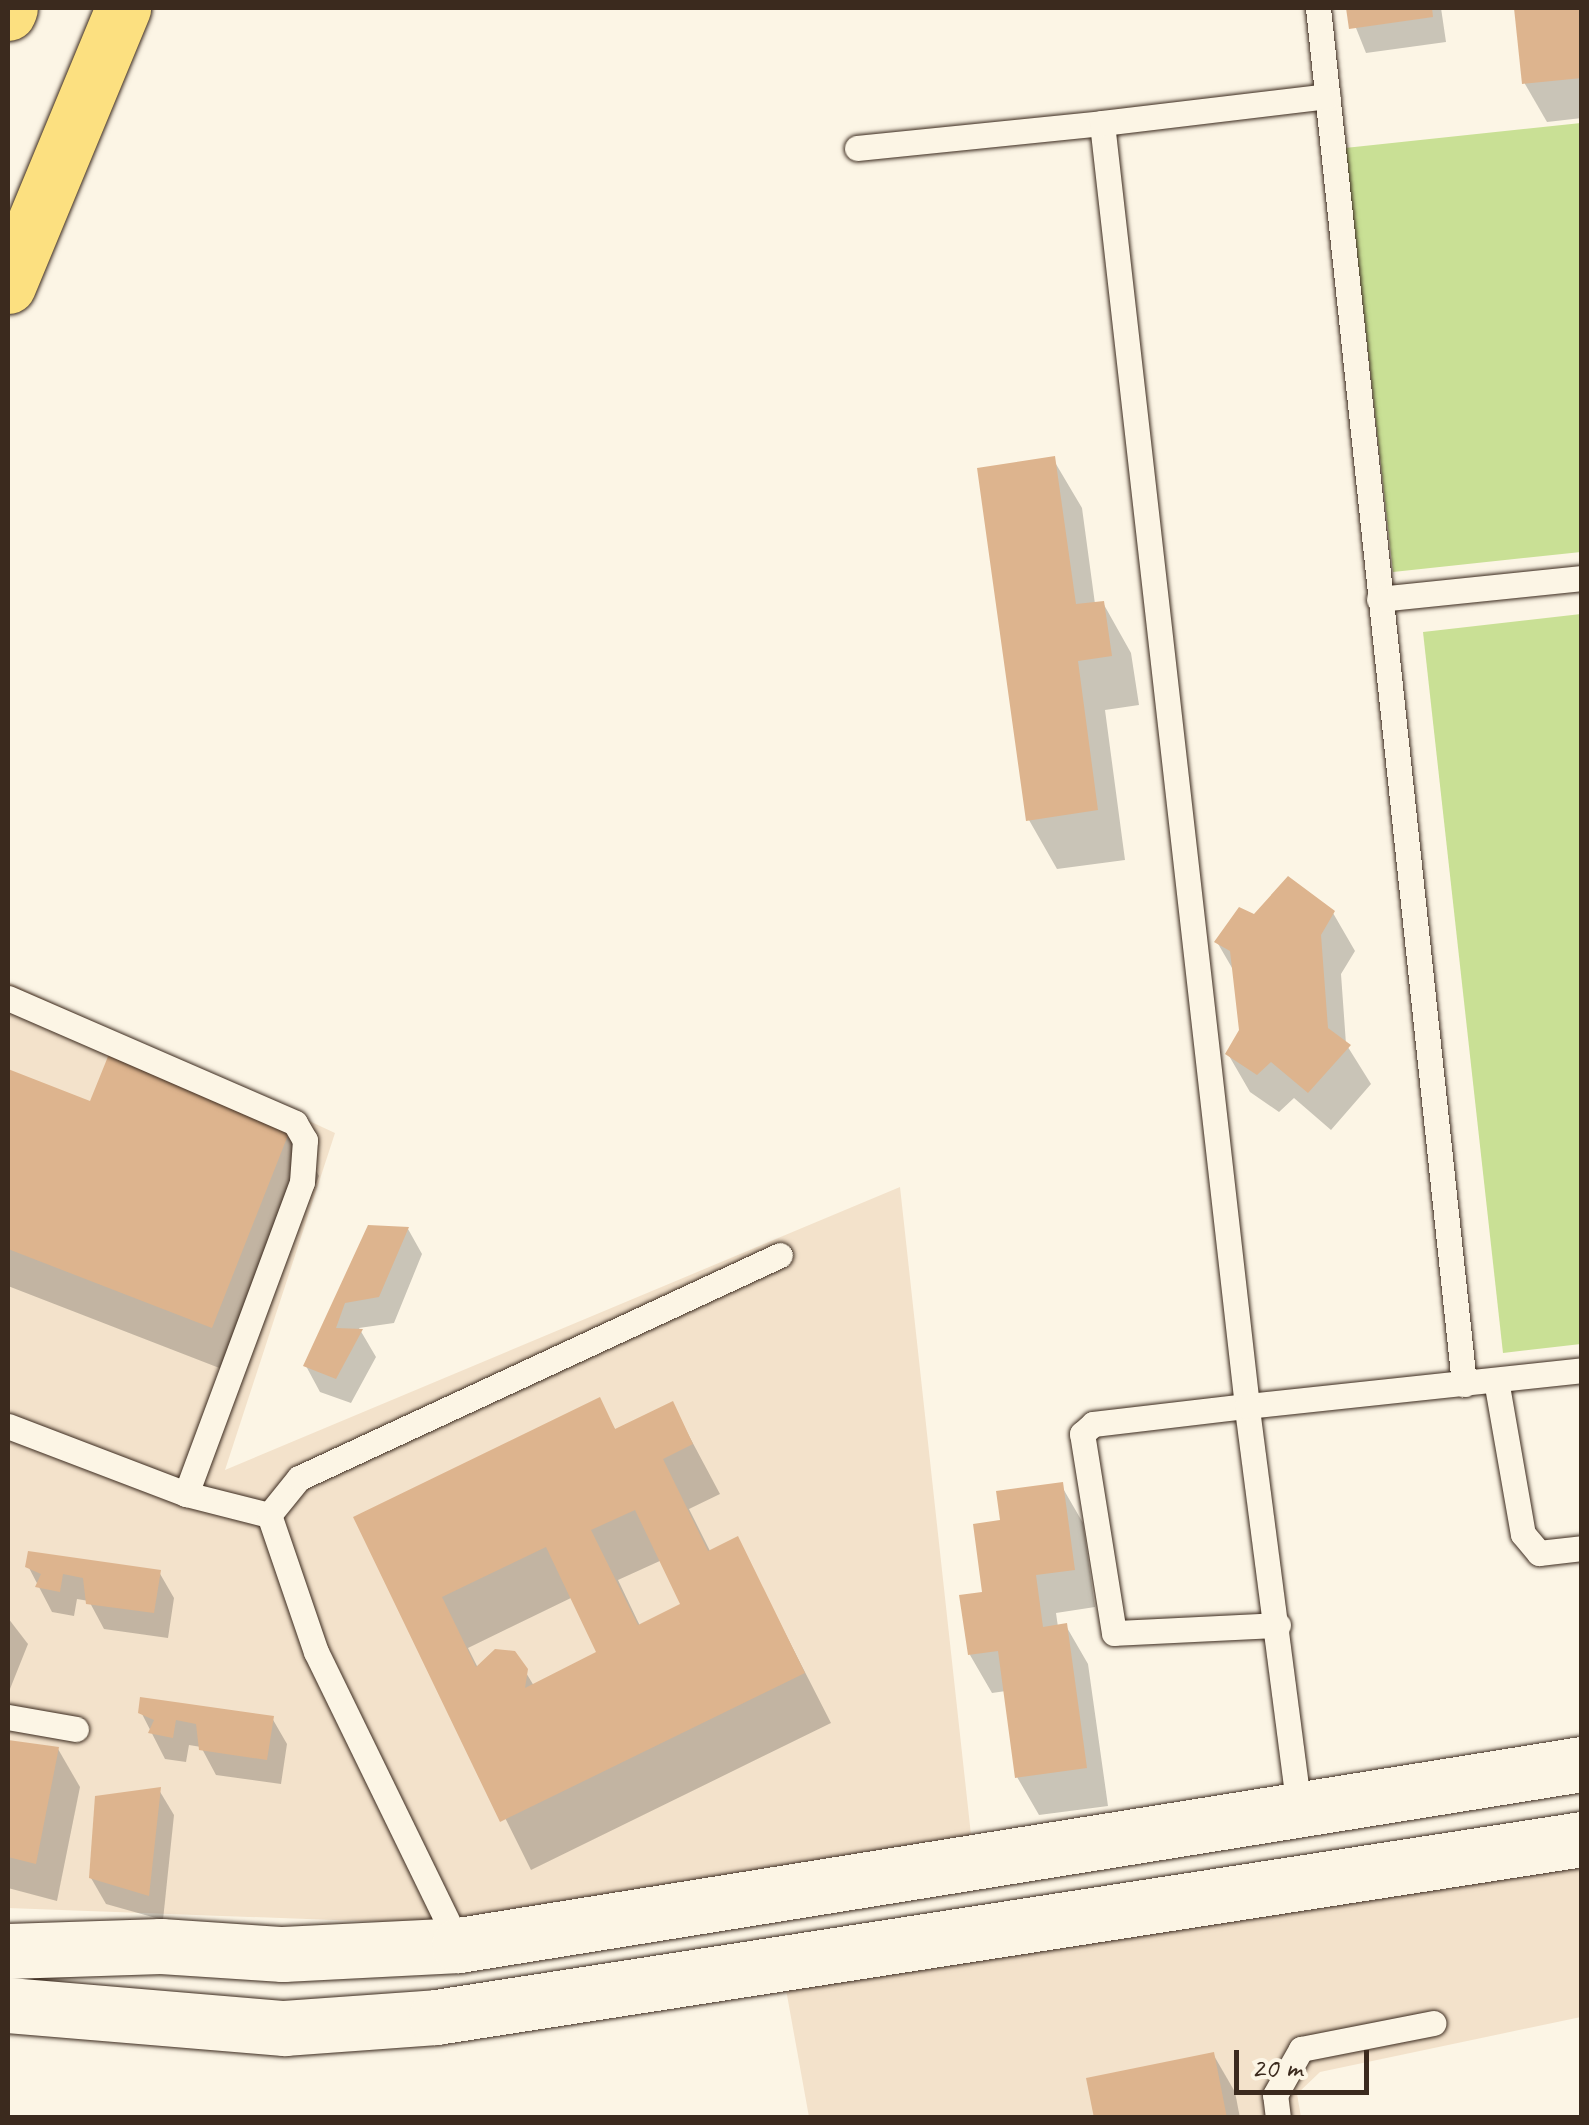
<!DOCTYPE html>
<style>
body{margin:0}
#map{position:relative;width:1589px;height:2125px;overflow:hidden;background:#fcf5e5;font-family:Caveat,sans-serif}
div>[style]{position:absolute}
.built>*{inset:0;background:#f3e2cb}
.green>*{inset:0;background:#c9e095}
.shadow>*{inset:0;background:#0003}
.building>*{inset:0;background:#ddb48e}
.roads{filter:drop-shadow(0 0 2px #3b2a1e) drop-shadow(0 0 2px #3b2a1e)}
.service>*{height:25px;margin:-12.5px;padding:0 12.5px;transform-origin:12.5px;border-radius:12.5px;background:#fcf5e5}
.tertiary>*{height:55px;margin:-27.5px;padding:0 27.5px;transform-origin:27.5px;border-radius:27.5px;background:#fcf5e5}
.primary>*{height:55px;margin:-27.5px;padding:0 27.5px;transform-origin:27.5px;border-radius:27.5px;background:#fce080}
span{translate:-50% -50%;white-space:nowrap;text-align:center;line-height:1.15;-webkit-text-stroke:9px #fcf5e5;paint-order:stroke}
.frame{position:absolute;inset:0;border:10px solid #3b2a1e;pointer-events:none}
.scale{position:absolute;left:1234px;top:2050px;width:135px;height:45px;box-sizing:border-box;border:5px solid #3b2a1e;border-top:0;padding-left:12px;font-size:30px;line-height:35px;white-space:nowrap;color:#3b2a1e;-webkit-text-stroke:8px #fcf5e5;paint-order:stroke}
</style>
<div id="map">
<div class="built">
<i style="clip-path:polygon(8px 982px,335px 1133px,225px 1470px,900px 1187px,972px 1844px,440px 1924px,8px 1908px)"></i>
<i style="clip-path:polygon(1581px 1855px,1581px 2017px,1320px 2072px,1297px 2094px,1301px 2117px,809px 2117px,785px 1984px)"></i>
</div>
<div class="green">
<i style="clip-path:polygon(1581px 123px,1581px 552px,1393px 572px,1345px 148px)"></i>
<i style="clip-path:polygon(1581px 614px,1581px 1344px,1503px 1353px,1423px 632px)"></i>
</div>
<div class="shadow">
<i style="clip-path:polygon(1348px 8px,1441px 8px,1446px 42px,1366px 53px)"></i>
<i style="clip-path:polygon(1516px 8px,1582px 8px,1582px 118px,1547px 122px,1525px 84px)"></i>
<i style="clip-path:polygon(1053px 459px,1082px 508px,1095px 604px,1103px 603px,1131px 653px,1139px 705px,1105px 710px,1125px 860px,1057px 869px,1029px 820px)"></i>
<i style="clip-path:polygon(1333px 913px,1355px 951px,1341px 974px,1346px 1044px,1371px 1084px,1331px 1130px,1294px 1098px,1279px 1112px,1250px 1092px,1228px 1054px,1241px 1031px,1235px 973px,1217px 942px,1254px 917px)"></i>
<i style="clip-path:polygon(8px 1071px,92px 1104px,291px 1127px,319px 1176px,240px 1376px,8px 1286px)"></i>
<i style="clip-path:polygon(370px 1228px,408px 1229px,422px 1254px,394px 1323px,359px 1328px,376px 1357px,351px 1403px,320px 1392px,306px 1366px)"></i>
<i style="clip-path:polygon(evenodd,599px 1400px,616px 1431px,672px 1404px,720px 1494px,689px 1509px,711px 1553px,737px 1539px,831px 1723px,531px 1870px,356px 1518px,599px 1400px,662px 1560px,684px 1605px,640px 1626px,618px 1580px,662px 1560px,599px 1400px,573px 1597px,600px 1653px,534px 1686px,525px 1671px,478px 1668px,468px 1648px,573px 1597px)"></i>
<i style="clip-path:polygon(1061px 1485px,1083px 1523px,1095px 1607px,1056px 1613px,1058px 1627px,1066px 1626px,1088px 1664px,1108px 1806px,1039px 1815px,1017px 1777px,1006px 1691px,992px 1693px,970px 1655px,1003px 1522px)"></i>
<i style="clip-path:polygon(28px 1566px,159px 1572px,174px 1598px,168px 1638px,104px 1629px,89px 1601px,77px 1599px,74px 1616px,52px 1612px)"></i>
<i style="clip-path:polygon(8px 1618px,28px 1644px,8px 1694px)"></i>
<i style="clip-path:polygon(141px 1712px,272px 1718px,287px 1744px,281px 1784px,216px 1775px,201px 1747px,189px 1745px,186px 1762px,165px 1759px)"></i>
<i style="clip-path:polygon(8px 1742px,58px 1749px,80px 1787px,57px 1901px,8px 1888px)"></i>
<i style="clip-path:polygon(159px 1790px,174px 1815px,163px 1920px,106px 1904px,91px 1878px)"></i>
<i style="clip-path:polygon(1213px 2054px,1235px 2092px,1240px 2118px,1096px 2118px)"></i>
</div>
<div class="building">
<i style="clip-path:polygon(1346px 8px,1432px 8px,1433px 17px,1349px 29px)"></i>
<i style="clip-path:polygon(1514px 8px,1582px 8px,1582px 78px,1522px 84px)"></i>
<i style="clip-path:polygon(1055px 456px,1076px 604px,1104px 601px,1112px 656px,1078px 661px,1098px 810px,1026px 821px,977px 468px)"></i>
<i style="clip-path:polygon(1288px 876px,1335px 911px,1321px 935px,1328px 1028px,1351px 1045px,1308px 1093px,1271px 1062px,1257px 1075px,1225px 1054px,1239px 1030px,1230px 951px,1214px 942px,1239px 907px,1254px 914px)"></i>
<i style="clip-path:polygon(109px 1054px,292px 1125px,212px 1328px,8px 1249px,8px 1069px,90px 1101px)"></i>
<i style="clip-path:polygon(368px 1225px,409px 1227px,379px 1297px,345px 1303px,336px 1328px,363px 1329px,336px 1379px,303px 1366px)"></i>
<i style="clip-path:polygon(evenodd,600px 1397px,615px 1429px,673px 1401px,693px 1444px,663px 1459px,708px 1551px,738px 1536px,805px 1673px,500px 1822px,353px 1517px,600px 1397px,635px 1510px,680px 1604px,638px 1625px,591px 1530px,635px 1510px,600px 1397px,546px 1547px,596px 1652px,525px 1688px,528px 1669px,515px 1651px,495px 1649px,476px 1667px,442px 1597px,546px 1547px)"></i>
<i style="clip-path:polygon(1063px 1482px,1075px 1570px,1036px 1575px,1043px 1627px,1067px 1623px,1087px 1768px,1015px 1778px,998px 1651px,968px 1655px,959px 1595px,982px 1592px,973px 1524px,1000px 1520px,996px 1491px)"></i>
<i style="clip-path:polygon(28px 1551px,161px 1570px,154px 1613px,86px 1604px,83px 1578px,63px 1574px,60px 1592px,35px 1587px,41px 1574px,25px 1567px)"></i>
<i style="clip-path:polygon(140px 1697px,274px 1716px,267px 1760px,199px 1750px,196px 1724px,176px 1720px,173px 1738px,148px 1733px,154px 1720px,138px 1713px)"></i>
<i style="clip-path:polygon(8px 1740px,59px 1747px,36px 1864px,8px 1857px)"></i>
<i style="clip-path:polygon(161px 1787px,149px 1896px,89px 1878px,95px 1796px)"></i>
<i style="clip-path:polygon(1214px 2052px,1227px 2118px,1094px 2118px,1086px 2078px)"></i>
</div>
<div class="roads">
<div class="service">
<i style="left:1318px;top:8px;width:1384px;rotate:83.94deg"></i>
<i style="left:857px;top:148px;width:246px;rotate:-5.8deg"></i>
<i style="left:1379px;top:599px;width:204px;rotate:-5.9deg"></i>
<i style="left:8px;top:998px;width:313px;rotate:23.5deg"></i>
<i style="left:295px;top:1123px;width:20px;rotate:60deg"></i>
<i style="left:305px;top:1140px;width:42px;rotate:94.1deg"></i>
<i style="left:302px;top:1182px;width:333px;rotate:110.4deg"></i>
<i style="left:1496px;top:1380px;width:156px;rotate:80.1deg"></i>
<i style="left:1523px;top:1534px;width:25px;rotate:50deg"></i>
<i style="left:1539px;top:1553px;width:43px;rotate:-6.6deg"></i>
<i style="left:8px;top:1426px;width:191px;rotate:20.9deg"></i>
<i style="left:186px;top:1494px;width:86px;rotate:14.2deg"></i>
<i style="left:1278px;top:1625px;width:164px;rotate:177.2deg"></i>
<i style="left:1114px;top:1633px;width:202px;rotate:-99.1deg"></i>
<i style="left:1082px;top:1434px;width:15px;rotate:-42deg"></i>
<i style="left:1093px;top:1424px;width:155px;rotate:-6.7deg"></i>
<i style="left:1247px;top:1406px;width:1291px;rotate:-96.45deg"></i>
<i style="left:1102px;top:123px;width:227px;rotate:-6.8deg"></i>
<i style="left:8px;top:1717px;width:69px;rotate:10deg"></i>
<i style="left:1299px;top:1809px;width:406px;rotate:-97.4deg"></i>
<i style="left:1247px;top:1406px;width:337px;rotate:-6.1deg"></i>
<i style="left:459px;top:1945px;width:326px;rotate:-116deg"></i>
<i style="left:316px;top:1652px;width:145px;rotate:-108.9deg"></i>
<i style="left:269px;top:1515px;width:48px;rotate:-51deg"></i>
<i style="left:299px;top:1478px;width:530px;rotate:-24.87deg"></i>
<i style="left:1278px;top:2118px;width:23px;rotate:-97deg"></i>
<i style="left:1275px;top:2095px;width:53px;rotate:-60.5deg"></i>
<i style="left:1301px;top:2049px;width:135px;rotate:-11.1deg"></i>
</div>
<div class="tertiary">
<i style="left:8px;top:1951px;width:153px;rotate:-1.9deg"></i>
<i style="left:161px;top:1946px;width:122px;rotate:3.8deg"></i>
<i style="left:283px;top:1954px;width:176px;rotate:-2.9deg"></i>
<i style="left:459px;top:1945px;width:1137px;rotate:-9.16deg"></i>
<i style="left:8px;top:2005px;width:277px;rotate:4.8deg"></i>
<i style="left:284px;top:2028px;width:152px;rotate:-4.1deg"></i>
<i style="left:436px;top:2017px;width:1160px;rotate:-8.83deg"></i>
</div>
<div class="primary">
<i style="left:8px;top:13px;width:5px;rotate:-68deg"></i>
<i style="left:8px;top:286px;width:301px;rotate:-67.5deg"></i>
</div>
</div>
<div class="frame"></div>
<div class="scale">20 m</div>
</div>
